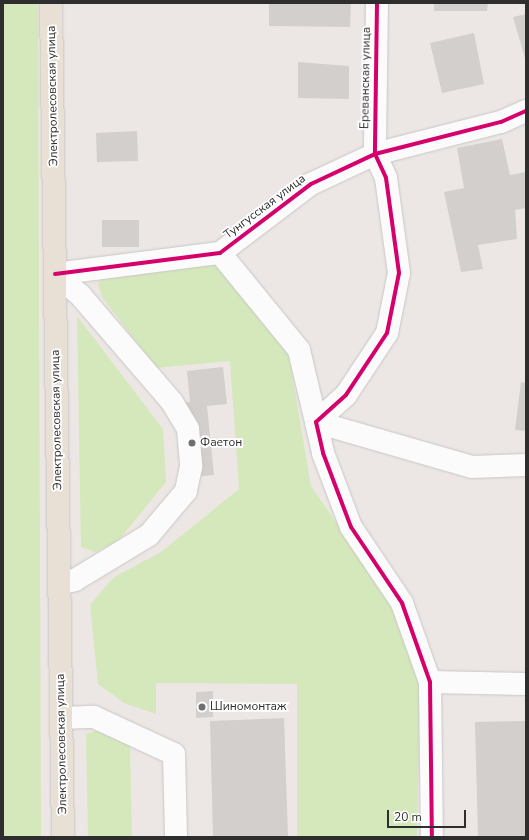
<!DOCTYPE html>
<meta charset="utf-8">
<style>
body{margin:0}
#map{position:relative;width:529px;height:840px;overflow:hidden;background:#ece7e4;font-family:"Nunito Sans",sans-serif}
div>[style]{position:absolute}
.green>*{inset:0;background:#d5e8bb}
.building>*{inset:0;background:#d3cfcd}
.roads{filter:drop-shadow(0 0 1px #c8c6c6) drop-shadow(0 0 1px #c8c6c6)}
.minor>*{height:22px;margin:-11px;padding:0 11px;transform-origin:11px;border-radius:11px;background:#fcfbfb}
.major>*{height:22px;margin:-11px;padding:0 11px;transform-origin:11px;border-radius:11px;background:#e9e0d5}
.cycleway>*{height:4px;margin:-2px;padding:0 2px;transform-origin:2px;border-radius:2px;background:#d6006c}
.dots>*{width:11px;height:11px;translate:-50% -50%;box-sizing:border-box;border:2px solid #fff;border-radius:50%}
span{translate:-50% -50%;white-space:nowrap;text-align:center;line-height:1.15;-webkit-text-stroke:3.5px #fff;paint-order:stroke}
.street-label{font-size:12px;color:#2e2e2e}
.poi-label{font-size:12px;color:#2e2e2e}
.left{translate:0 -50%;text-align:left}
.frame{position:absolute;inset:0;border:4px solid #2e2e2e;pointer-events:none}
.scale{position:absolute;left:387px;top:810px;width:79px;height:18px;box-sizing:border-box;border:2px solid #2e2e2e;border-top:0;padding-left:5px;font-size:12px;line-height:14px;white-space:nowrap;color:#2e2e2e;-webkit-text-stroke:3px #fff;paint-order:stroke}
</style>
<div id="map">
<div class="green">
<i style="clip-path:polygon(3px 3px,38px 3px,41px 837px,3px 837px)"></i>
<i style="clip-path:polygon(220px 264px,289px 356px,311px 486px,395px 608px,420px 684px,417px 837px,297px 837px,297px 684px,156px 683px,156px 714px,124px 703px,98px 684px,90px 605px,114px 577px,161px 552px,239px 489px,230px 361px,156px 368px,102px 297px,98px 283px,106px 276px)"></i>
<i style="clip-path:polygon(77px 316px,163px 429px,166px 482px,118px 541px,95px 552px,81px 547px)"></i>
<i style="clip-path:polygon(99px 730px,130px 744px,132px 837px,88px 837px,86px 734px)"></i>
</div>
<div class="building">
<i style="clip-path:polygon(269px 3px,351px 3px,350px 27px,269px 26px)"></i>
<i style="clip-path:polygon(434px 3px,488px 3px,487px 11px,434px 11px)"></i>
<i style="clip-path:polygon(526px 14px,526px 62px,513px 17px)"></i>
<i style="clip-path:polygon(474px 33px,484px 84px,442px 93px,430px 43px)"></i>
<i style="clip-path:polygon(298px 62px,349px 66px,349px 99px,298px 98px)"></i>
<i style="clip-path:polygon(137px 131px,138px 161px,97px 162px,96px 133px)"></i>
<i style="clip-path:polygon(502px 139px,510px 175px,526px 172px,526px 208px,515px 210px,517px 239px,478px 245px,483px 269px,461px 272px,444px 192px,464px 188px,457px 148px)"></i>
<i style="clip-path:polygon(102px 220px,139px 220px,139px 247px,102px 247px)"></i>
<i style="clip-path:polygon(223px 367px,227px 404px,207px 406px,214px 475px,185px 478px,177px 403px,190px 402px,187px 371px)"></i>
<i style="clip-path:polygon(521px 382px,526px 383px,526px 431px,515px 430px)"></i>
<i style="clip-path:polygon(213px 691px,213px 717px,196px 718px,196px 692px)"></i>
<i style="clip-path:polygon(284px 718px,288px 836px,213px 837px,210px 721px)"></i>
<i style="clip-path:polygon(526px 721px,526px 837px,478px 837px,475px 722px)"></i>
</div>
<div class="roads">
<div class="minor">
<i style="left:377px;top:3px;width:151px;rotate:90.8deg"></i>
<i style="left:375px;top:154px;width:26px;rotate:65deg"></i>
<i style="left:386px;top:178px;width:96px;rotate:82.2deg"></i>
<i style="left:399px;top:273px;width:61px;rotate:101.3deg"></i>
<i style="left:387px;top:333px;width:74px;rotate:123.5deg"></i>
<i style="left:346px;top:395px;width:40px;rotate:138deg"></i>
<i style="left:316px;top:422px;width:32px;rotate:77deg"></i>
<i style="left:323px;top:453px;width:79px;rotate:69.3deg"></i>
<i style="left:351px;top:527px;width:92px;rotate:56.1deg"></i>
<i style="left:402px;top:603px;width:84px;rotate:70.5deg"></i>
<i style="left:430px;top:682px;width:155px;rotate:89.3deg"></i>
<i style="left:220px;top:253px;width:125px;rotate:50.8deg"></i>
<i style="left:299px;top:350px;width:74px;rotate:76.7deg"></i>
<i style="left:316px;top:422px;width:162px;rotate:16.1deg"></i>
<i style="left:472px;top:467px;width:54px;rotate:-2.1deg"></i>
<i style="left:55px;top:274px;width:166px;rotate:-7.3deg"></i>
<i style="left:220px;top:253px;width:114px;rotate:-37.2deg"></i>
<i style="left:311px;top:184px;width:71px;rotate:-25.1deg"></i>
<i style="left:375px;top:154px;width:130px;rotate:-14.3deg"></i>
<i style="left:501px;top:122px;width:27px;rotate:-24deg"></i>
<i style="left:55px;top:274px;width:33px;rotate:40deg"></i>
<i style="left:80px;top:295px;width:141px;rotate:49.3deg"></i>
<i style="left:172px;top:402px;width:31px;rotate:59deg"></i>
<i style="left:188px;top:429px;width:38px;rotate:85deg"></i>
<i style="left:191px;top:467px;width:25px;rotate:102deg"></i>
<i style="left:186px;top:491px;width:57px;rotate:130.1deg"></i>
<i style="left:149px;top:535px;width:87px;rotate:148.7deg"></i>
<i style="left:75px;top:580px;width:16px;rotate:166deg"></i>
<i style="left:430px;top:682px;width:96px;rotate:1.2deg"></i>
<i style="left:61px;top:718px;width:33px;rotate:-2deg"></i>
<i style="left:94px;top:717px;width:88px;rotate:24.8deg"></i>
<i style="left:174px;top:754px;width:83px;rotate:88.6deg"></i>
</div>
<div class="major">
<i style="left:51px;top:3px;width:834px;rotate:89.18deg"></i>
</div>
</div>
<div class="cycleway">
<i style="left:377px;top:3px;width:151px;rotate:90.8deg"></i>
<i style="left:375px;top:154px;width:26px;rotate:65deg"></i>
<i style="left:386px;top:178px;width:96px;rotate:82.2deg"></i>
<i style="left:399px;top:273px;width:61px;rotate:101.3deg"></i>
<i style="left:387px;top:333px;width:74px;rotate:123.5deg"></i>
<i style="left:346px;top:395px;width:40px;rotate:138deg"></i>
<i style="left:316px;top:422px;width:32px;rotate:77deg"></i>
<i style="left:323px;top:453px;width:79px;rotate:69.3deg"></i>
<i style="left:351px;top:527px;width:92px;rotate:56.1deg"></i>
<i style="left:402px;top:603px;width:84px;rotate:70.5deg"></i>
<i style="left:430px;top:682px;width:155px;rotate:89.3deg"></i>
<i style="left:55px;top:274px;width:166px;rotate:-7.3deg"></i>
<i style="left:220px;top:253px;width:114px;rotate:-37.2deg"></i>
<i style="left:311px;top:184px;width:71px;rotate:-25.1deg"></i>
<i style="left:375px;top:154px;width:130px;rotate:-14.3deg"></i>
<i style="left:501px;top:122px;width:27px;rotate:-24deg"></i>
</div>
<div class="dots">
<i style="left:192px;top:443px;background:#706f6e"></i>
<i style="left:202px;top:707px;background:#706f6e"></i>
</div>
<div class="street-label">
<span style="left:366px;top:78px;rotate:-89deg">Ереванская улица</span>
<span style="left:53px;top:96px;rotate:-91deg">Электролесовская улица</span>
<span style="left:265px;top:207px;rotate:-37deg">Тунгусская улица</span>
<span style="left:57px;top:420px;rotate:-91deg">Электролесовская улица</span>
<span style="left:62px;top:744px;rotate:-91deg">Электролесовская улица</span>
</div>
<div class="poi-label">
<span class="left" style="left:200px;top:443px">Фаетон</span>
<span class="left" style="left:210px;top:707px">Шиномонтаж</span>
</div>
<div class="frame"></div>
<div class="scale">20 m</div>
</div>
